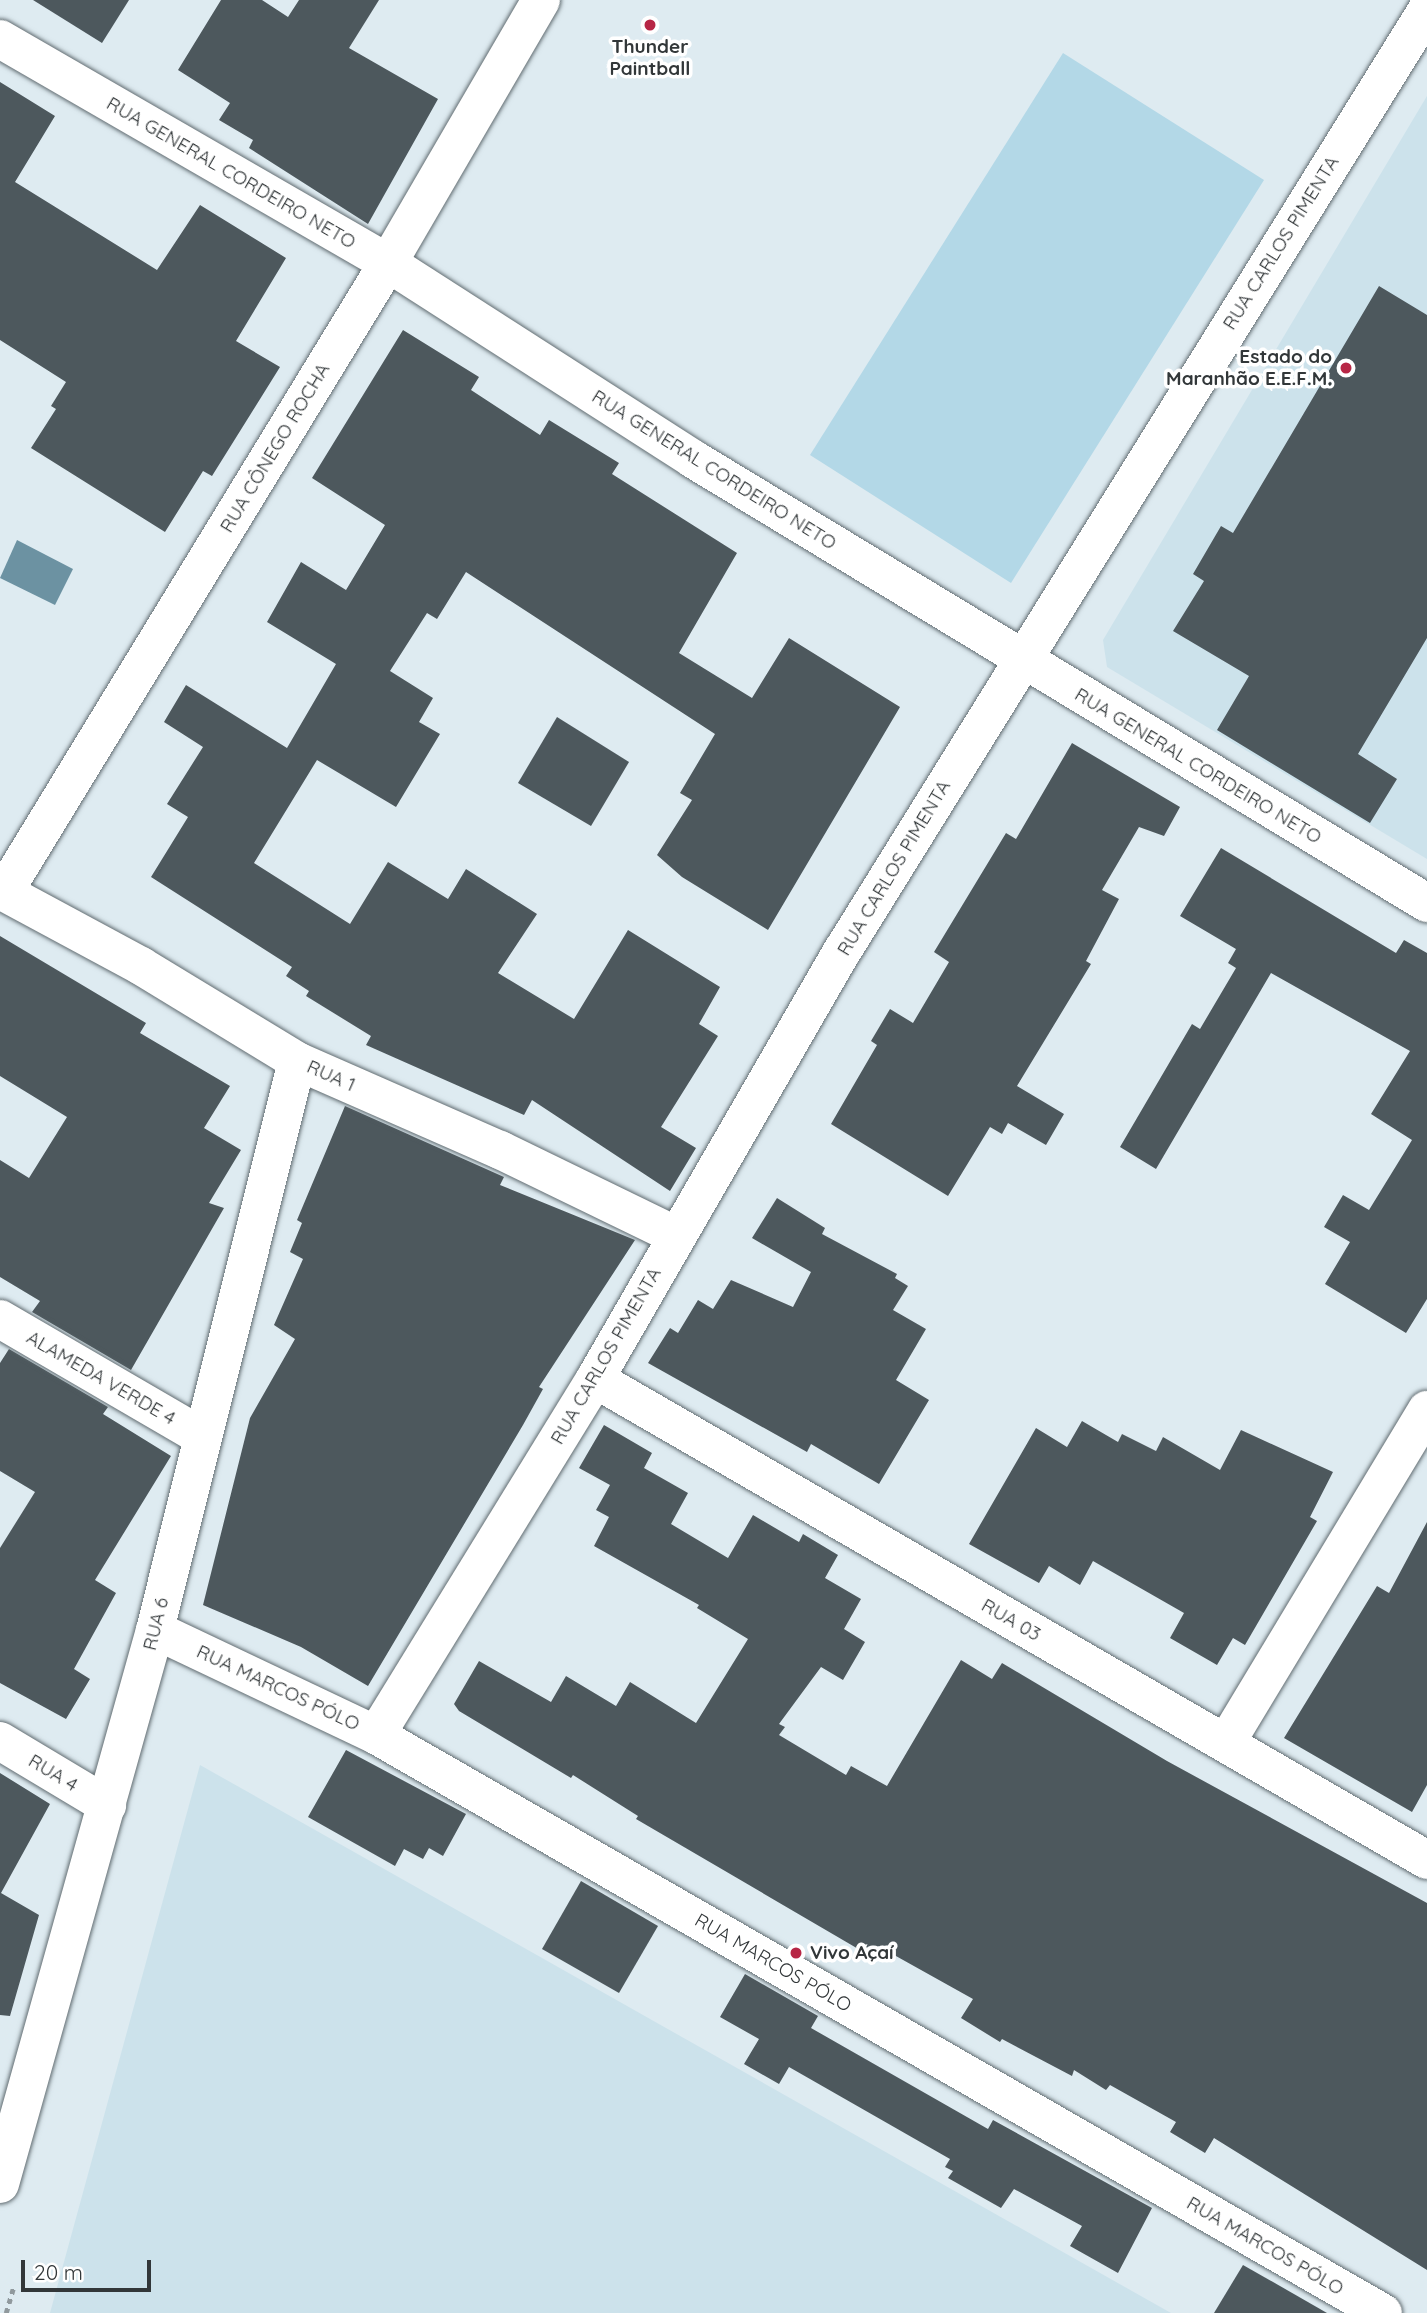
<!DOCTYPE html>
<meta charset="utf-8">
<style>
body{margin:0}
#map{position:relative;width:1427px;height:2313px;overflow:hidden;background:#deebf1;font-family:Quicksand,sans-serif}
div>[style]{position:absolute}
.built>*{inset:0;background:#cce2eb}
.green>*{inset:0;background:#b3d8e7}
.water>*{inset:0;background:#6c92a2}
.building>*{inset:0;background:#4d585d}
.path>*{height:4.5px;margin-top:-2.25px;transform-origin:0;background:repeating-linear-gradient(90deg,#90999d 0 5px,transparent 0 10px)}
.roads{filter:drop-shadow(0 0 2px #616c71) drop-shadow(0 0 2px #616c71)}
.street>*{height:38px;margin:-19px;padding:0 19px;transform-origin:19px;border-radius:19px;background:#fff}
.dots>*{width:19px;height:19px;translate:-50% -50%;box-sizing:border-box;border:4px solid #fff;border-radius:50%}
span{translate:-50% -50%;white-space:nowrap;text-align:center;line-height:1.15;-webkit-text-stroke:7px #fff;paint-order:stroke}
.poi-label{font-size:19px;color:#323739;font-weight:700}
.right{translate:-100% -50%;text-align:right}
.left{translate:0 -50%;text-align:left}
.street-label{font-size:19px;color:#323739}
.scale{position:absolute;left:21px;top:2260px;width:130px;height:32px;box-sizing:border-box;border:4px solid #323739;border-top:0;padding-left:9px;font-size:21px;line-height:24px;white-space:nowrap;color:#323739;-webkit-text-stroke:5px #fff;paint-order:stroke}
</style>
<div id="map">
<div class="built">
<i style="clip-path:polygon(1427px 96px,1427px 859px,1107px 667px,1103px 640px)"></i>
<i style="clip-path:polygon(200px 1765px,1171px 2313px,50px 2313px)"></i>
</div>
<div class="green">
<i style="clip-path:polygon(1063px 53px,1264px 180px,1011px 583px,810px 455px)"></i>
</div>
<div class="water">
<i style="clip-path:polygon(17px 540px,73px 569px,55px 605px,0 578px)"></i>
</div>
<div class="building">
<i style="clip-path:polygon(33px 0,129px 0,102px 43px)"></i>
<i style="clip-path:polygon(221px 0,262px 0,288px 17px,299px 0,379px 0,349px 48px,438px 99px,368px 224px,249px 148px,253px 140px,219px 120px,230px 103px,178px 70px)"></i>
<i style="clip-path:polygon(0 82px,55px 116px,15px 182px,157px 270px,200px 205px,286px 258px,236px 341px,280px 367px,212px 476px,203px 471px,165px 532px,31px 448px,56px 409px,51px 406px,66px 382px,0 340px)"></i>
<i style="clip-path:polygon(1379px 286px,1427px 315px,1427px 638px,1358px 754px,1397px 779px,1370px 823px,1217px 730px,1249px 676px,1173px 631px,1204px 581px,1193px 574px,1221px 526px,1233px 533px)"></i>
<i style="clip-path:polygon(403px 330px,479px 377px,471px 390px,540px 435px,549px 420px,619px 463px,612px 474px,737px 553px,679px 653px,752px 698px,789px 638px,900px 707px,768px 930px,682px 877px,657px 855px,692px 800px,680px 793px,715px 734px,466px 572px,437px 619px,427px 613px,390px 671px,433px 698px,419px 722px,440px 734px,396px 807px,317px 760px,254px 863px,350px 924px,388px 862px,448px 899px,466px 869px,537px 914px,498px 973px,574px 1019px,628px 930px,720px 987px,699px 1024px,718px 1036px,661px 1127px,696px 1148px,670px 1191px,532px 1100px,524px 1115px,366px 1045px,371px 1036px,306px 996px,309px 991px,286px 976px,292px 967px,151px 877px,188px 817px,167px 804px,203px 747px,164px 722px,186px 685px,287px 748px,336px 664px,267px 622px,301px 562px,346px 590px,385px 525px,312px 478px)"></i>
<i style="clip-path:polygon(557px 717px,629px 762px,591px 826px,518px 783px)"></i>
<i style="clip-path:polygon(1072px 743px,1180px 807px,1164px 836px,1139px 827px,1102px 890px,1119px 899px,1086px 961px,1091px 964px,1017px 1086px,1064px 1114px,1046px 1145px,1008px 1123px,1002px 1134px,990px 1127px,948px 1196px,831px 1124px,877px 1045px,871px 1041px,890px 1009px,913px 1023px,949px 962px,934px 952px,1006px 833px,1016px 839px)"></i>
<i style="clip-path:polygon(1221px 848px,1396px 953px,1404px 940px,1427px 953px,1427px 1299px,1406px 1333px,1325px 1284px,1350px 1242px,1324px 1227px,1343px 1195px,1369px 1210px,1412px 1140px,1371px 1114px,1410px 1051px,1271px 973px,1156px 1169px,1120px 1147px,1192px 1024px,1200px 1029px,1236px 968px,1228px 963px,1236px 949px,1180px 916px)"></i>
<i style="clip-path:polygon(0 936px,146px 1023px,140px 1033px,230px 1086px,204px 1128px,241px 1150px,209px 1203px,224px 1208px,131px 1370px,32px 1312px,40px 1301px,0 1277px,0 1160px,29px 1178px,67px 1117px,0 1076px)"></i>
<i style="clip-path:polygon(345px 1106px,504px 1177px,500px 1185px,635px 1240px,539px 1387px,543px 1389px,523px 1425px,368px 1686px,301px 1647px,203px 1605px,250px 1418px,295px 1339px,274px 1325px,303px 1259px,290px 1252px,302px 1223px,297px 1220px)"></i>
<i style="clip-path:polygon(777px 1198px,825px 1228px,822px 1234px,897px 1274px,895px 1278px,908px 1286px,893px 1310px,926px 1329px,896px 1380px,929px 1400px,879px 1484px,811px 1444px,807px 1452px,648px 1363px,670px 1328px,678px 1333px,698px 1300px,713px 1309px,731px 1280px,793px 1307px,811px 1272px,752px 1238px)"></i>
<i style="clip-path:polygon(9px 1349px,108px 1407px,103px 1414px,171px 1456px,95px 1580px,116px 1593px,74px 1669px,90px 1679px,66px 1719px,0 1683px,0 1548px,35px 1492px,0 1471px,0 1363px)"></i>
<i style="clip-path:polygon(1082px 1421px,1118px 1442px,1122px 1434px,1156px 1451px,1163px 1437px,1220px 1470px,1241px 1430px,1333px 1472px,1310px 1517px,1317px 1521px,1245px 1645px,1233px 1638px,1217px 1665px,1170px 1638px,1184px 1613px,1093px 1561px,1080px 1585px,1049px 1566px,1039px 1583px,969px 1544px,1036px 1428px,1067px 1447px)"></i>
<i style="clip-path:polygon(604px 1425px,652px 1453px,644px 1468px,688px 1493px,671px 1524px,728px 1558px,753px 1515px,799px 1542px,803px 1534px,838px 1555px,825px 1578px,861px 1599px,844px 1629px,865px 1642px,843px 1680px,821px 1667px,779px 1724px,785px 1727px,779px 1735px,846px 1775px,851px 1766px,887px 1786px,961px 1660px,992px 1679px,1002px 1663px,1167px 1761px,1427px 1903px,1427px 2270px,1214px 2138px,1205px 2153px,1170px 2132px,1176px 2122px,1110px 2085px,1106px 2090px,1074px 2070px,1072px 2076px,1002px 2039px,1000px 2042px,961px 2018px,973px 1999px,878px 1946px,872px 1957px,636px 1819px,638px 1816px,573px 1775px,571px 1778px,459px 1711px,454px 1704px,479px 1661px,551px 1702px,566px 1676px,616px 1706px,630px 1682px,696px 1723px,748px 1639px,697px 1608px,699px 1605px,594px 1546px,609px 1517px,596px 1510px,610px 1485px,579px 1468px)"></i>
<i style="clip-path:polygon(1427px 1522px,1427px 1785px,1412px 1812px,1284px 1738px,1377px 1586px,1389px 1593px)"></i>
<i style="clip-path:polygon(346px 1750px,466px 1814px,443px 1856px,429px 1848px,423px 1859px,404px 1849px,395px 1866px,308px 1817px)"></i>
<i style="clip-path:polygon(0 1773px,50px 1804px,1px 1893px,39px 1915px,10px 2016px,0 2015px)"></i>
<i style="clip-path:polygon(581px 1881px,658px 1926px,619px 1993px,542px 1949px)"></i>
<i style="clip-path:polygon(745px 1974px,818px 2016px,811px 2028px,988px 2129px,993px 2120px,1152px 2208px,1118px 2273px,1070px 2246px,1082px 2226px,1014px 2189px,1001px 2208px,948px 2178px,953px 2171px,945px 2167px,950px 2159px,789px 2067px,779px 2084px,744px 2064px,759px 2039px,720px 2017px)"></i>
<i style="clip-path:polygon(1243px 2265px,1280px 2286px,1327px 2313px,1214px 2313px)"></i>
</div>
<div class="path">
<i style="left:6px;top:2313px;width:26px;rotate:-74deg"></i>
</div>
<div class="roads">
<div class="street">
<i style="left:0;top:39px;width:448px;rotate:30deg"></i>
<i style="left:388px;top:263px;width:363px;rotate:32.7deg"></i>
<i style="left:693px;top:459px;width:858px;rotate:31.17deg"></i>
<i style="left:0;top:890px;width:160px;rotate:28.3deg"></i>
<i style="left:141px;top:966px;width:183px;rotate:31.3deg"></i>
<i style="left:297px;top:1061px;width:222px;rotate:23.7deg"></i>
<i style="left:500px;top:1150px;width:195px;rotate:25.9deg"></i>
<i style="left:4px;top:892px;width:737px;rotate:-58.6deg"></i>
<i style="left:388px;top:263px;width:304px;rotate:-59.8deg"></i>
<i style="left:0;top:1319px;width:233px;rotate:30.2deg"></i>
<i style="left:595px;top:1379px;width:961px;rotate:30.03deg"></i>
<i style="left:155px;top:1630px;width:245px;rotate:25.4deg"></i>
<i style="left:376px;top:1735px;width:1161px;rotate:29.86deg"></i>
<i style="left:376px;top:1735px;width:418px;rotate:-58.4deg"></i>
<i style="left:595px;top:1379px;width:496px;rotate:-60deg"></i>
<i style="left:843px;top:950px;width:1107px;rotate:-58.15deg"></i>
<i style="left:0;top:1741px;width:125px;rotate:30.9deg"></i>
<i style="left:1226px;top:1743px;width:389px;rotate:-58.9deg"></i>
<i style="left:0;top:2184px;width:575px;rotate:-74.37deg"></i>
<i style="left:155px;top:1630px;width:586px;rotate:-75.99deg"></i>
</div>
</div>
<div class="dots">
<i style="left:650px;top:25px;background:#b72645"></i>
<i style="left:1346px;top:368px;background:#b72645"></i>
<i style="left:796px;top:1953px;background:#b72645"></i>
</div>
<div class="poi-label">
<span style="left:650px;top:58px">Thunder<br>Paintball</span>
<span class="right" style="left:1332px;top:368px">Estado do<br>Maranhão E.E.F.M.</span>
<span class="left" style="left:810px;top:1953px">Vivo Açaí</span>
</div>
<div class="street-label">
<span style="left:231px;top:173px;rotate:30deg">RUA GENERAL CORDEIRO NETO</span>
<span style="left:1281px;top:243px;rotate:-58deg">RUA CARLOS PIMENTA</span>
<span style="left:275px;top:448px;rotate:-59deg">RUA CÔNEGO ROCHA</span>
<span style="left:714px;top:470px;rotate:32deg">RUA GENERAL CORDEIRO NETO</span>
<span style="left:1198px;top:766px;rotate:31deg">RUA GENERAL CORDEIRO NETO</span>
<span style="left:894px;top:868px;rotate:-59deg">RUA CARLOS PIMENTA</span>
<span style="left:331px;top:1076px;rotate:24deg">RUA 1</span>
<span style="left:606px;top:1356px;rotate:-60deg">RUA CARLOS PIMENTA</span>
<span style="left:101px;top:1378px;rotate:30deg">ALAMEDA VERDE 4</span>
<span style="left:1011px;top:1620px;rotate:30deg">RUA 03</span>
<span style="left:156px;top:1624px;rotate:-76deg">RUA 6</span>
<span style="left:278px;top:1688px;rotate:25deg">RUA MARCOS PÓLO</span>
<span style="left:53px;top:1773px;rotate:31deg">RUA 4</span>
<span style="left:773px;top:1963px;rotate:30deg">RUA MARCOS PÓLO</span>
<span style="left:1265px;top:2246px;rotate:30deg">RUA MARCOS PÓLO</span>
</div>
<div class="scale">20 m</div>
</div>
